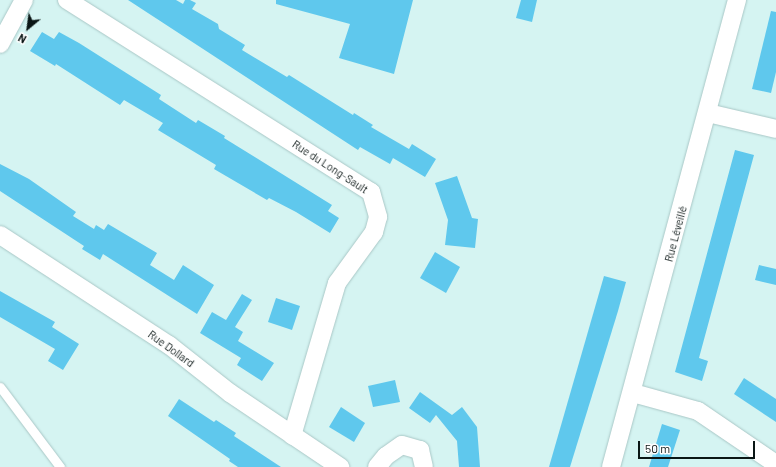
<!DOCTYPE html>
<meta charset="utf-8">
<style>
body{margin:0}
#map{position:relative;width:776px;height:467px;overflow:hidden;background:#d5f4f2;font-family:Barlow,sans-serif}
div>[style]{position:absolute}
.building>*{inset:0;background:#5fc8ed}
.roads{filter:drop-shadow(0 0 1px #a9c7c6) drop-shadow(0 0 1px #a9c7c6)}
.service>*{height:9px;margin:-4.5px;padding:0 4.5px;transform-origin:4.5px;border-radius:4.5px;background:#fff}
.minor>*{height:18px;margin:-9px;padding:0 9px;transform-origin:9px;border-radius:9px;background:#fff}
span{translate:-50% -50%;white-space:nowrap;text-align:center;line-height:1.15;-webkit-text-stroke:3.5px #fff;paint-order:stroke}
.street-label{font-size:11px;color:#0a1615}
.north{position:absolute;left:8px;top:8px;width:40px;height:40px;-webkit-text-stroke:3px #fff;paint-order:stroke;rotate:209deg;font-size:11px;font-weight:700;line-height:16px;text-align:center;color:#0a1615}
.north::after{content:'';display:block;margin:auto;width:14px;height:18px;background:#0a1615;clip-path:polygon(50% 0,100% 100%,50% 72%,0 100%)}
.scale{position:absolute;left:638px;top:441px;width:117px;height:18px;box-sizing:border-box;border:2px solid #0a1615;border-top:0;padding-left:5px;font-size:12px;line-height:14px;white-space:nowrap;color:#0a1615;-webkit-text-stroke:3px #fff;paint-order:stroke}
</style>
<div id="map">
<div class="building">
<i style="clip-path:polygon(128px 0,176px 0,183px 4px,185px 0,190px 0,196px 3px,192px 9px,218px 24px,219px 29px,245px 45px,242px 50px,287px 77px,289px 75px,353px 115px,354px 113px,373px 125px,371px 127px,409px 149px,412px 144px,436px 159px,425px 177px,393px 158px,390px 164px,360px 147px,358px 150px)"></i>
<i style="clip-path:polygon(276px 0,413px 0,394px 74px,339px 58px,350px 24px,276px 4px)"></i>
<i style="clip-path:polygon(521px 0,537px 0,532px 22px,516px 18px)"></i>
<i style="clip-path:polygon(771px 11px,776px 12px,776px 72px,771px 93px,752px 89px)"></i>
<i style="clip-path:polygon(42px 32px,54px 39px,59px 32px,79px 43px,161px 95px,159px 99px,196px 123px,198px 120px,225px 136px,224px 138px,332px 205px,328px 211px,339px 218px,330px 233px,296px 212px,269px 198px,267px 200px,214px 169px,216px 165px,158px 130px,163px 123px,124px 100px,120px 105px,56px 64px,55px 66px,30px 51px)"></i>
<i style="clip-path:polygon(735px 150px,754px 155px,699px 358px,708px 361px,702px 381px,675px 372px)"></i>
<i style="clip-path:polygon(0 164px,29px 179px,76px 212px,73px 216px,94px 229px,96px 225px,104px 230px,108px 224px,157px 253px,150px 265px,174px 280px,183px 265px,214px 285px,197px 314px,103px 254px,100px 260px,82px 249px,84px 246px,0 191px)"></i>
<i style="clip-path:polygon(457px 176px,472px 218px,478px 219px,475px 248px,445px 245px,448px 220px,435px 183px)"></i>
<i style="clip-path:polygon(435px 252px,460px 267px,446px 293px,420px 278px)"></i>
<i style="clip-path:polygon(759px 265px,776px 269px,776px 285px,755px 280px)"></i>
<i style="clip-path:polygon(604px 276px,626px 282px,618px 311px,570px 467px,549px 467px)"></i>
<i style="clip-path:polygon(0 291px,55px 322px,52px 327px,79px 344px,63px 370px,48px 361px,55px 349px,0 317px)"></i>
<i style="clip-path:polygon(242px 294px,252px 300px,235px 327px,243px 332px,238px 341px,274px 363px,262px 381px,237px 365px,241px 358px,200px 333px,212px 312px,226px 320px)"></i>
<i style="clip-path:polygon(276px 298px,300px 306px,292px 330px,268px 322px)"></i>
<i style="clip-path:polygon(744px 378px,776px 399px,776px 422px,734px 394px)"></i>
<i style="clip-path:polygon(395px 380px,400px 402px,373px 407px,368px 386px)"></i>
<i style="clip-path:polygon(420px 392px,452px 415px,462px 407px,477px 427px,480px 467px,459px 467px,457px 441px,436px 415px,430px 423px,409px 408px)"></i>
<i style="clip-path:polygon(179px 399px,214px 422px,216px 420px,236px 433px,234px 436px,281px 467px,238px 467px,229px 461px,230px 459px,168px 416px)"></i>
<i style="clip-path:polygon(341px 407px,365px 423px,354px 442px,329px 427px)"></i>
<i style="clip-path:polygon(662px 424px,680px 430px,668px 467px,649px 467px)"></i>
</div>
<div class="roads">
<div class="service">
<i style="left:0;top:387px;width:100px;rotate:53.1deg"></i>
</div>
<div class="minor">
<i style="left:67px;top:0;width:360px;rotate:32.3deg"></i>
<i style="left:371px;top:192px;width:26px;rotate:74deg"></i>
<i style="left:378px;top:217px;width:16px;rotate:105deg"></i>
<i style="left:374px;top:232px;width:63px;rotate:126deg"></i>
<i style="left:337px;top:283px;width:159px;rotate:106.4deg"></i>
<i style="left:0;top:44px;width:50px;rotate:-61.4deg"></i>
<i style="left:708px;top:113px;width:70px;rotate:13.2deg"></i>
<i style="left:0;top:235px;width:202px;rotate:33.1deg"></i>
<i style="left:169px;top:345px;width:78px;rotate:38.2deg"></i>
<i style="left:230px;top:393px;width:133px;rotate:33.9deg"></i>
<i style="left:633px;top:393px;width:67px;rotate:15.5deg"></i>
<i style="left:698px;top:411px;width:94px;rotate:34.2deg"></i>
<i style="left:377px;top:467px;width:14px;rotate:-51deg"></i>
<i style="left:386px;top:456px;width:19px;rotate:-35deg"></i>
<i style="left:402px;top:445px;width:19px;rotate:16deg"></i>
<i style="left:420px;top:450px;width:17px;rotate:77deg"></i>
<i style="left:611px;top:467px;width:484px;rotate:-74.9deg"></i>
</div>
</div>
<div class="street-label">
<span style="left:330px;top:167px;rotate:33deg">Rue du Long-Sault</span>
<span style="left:676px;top:234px;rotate:-75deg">Rue Léveillé</span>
<span style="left:171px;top:349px;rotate:36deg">Rue Dollard</span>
</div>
<div class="north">N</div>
<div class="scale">50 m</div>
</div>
